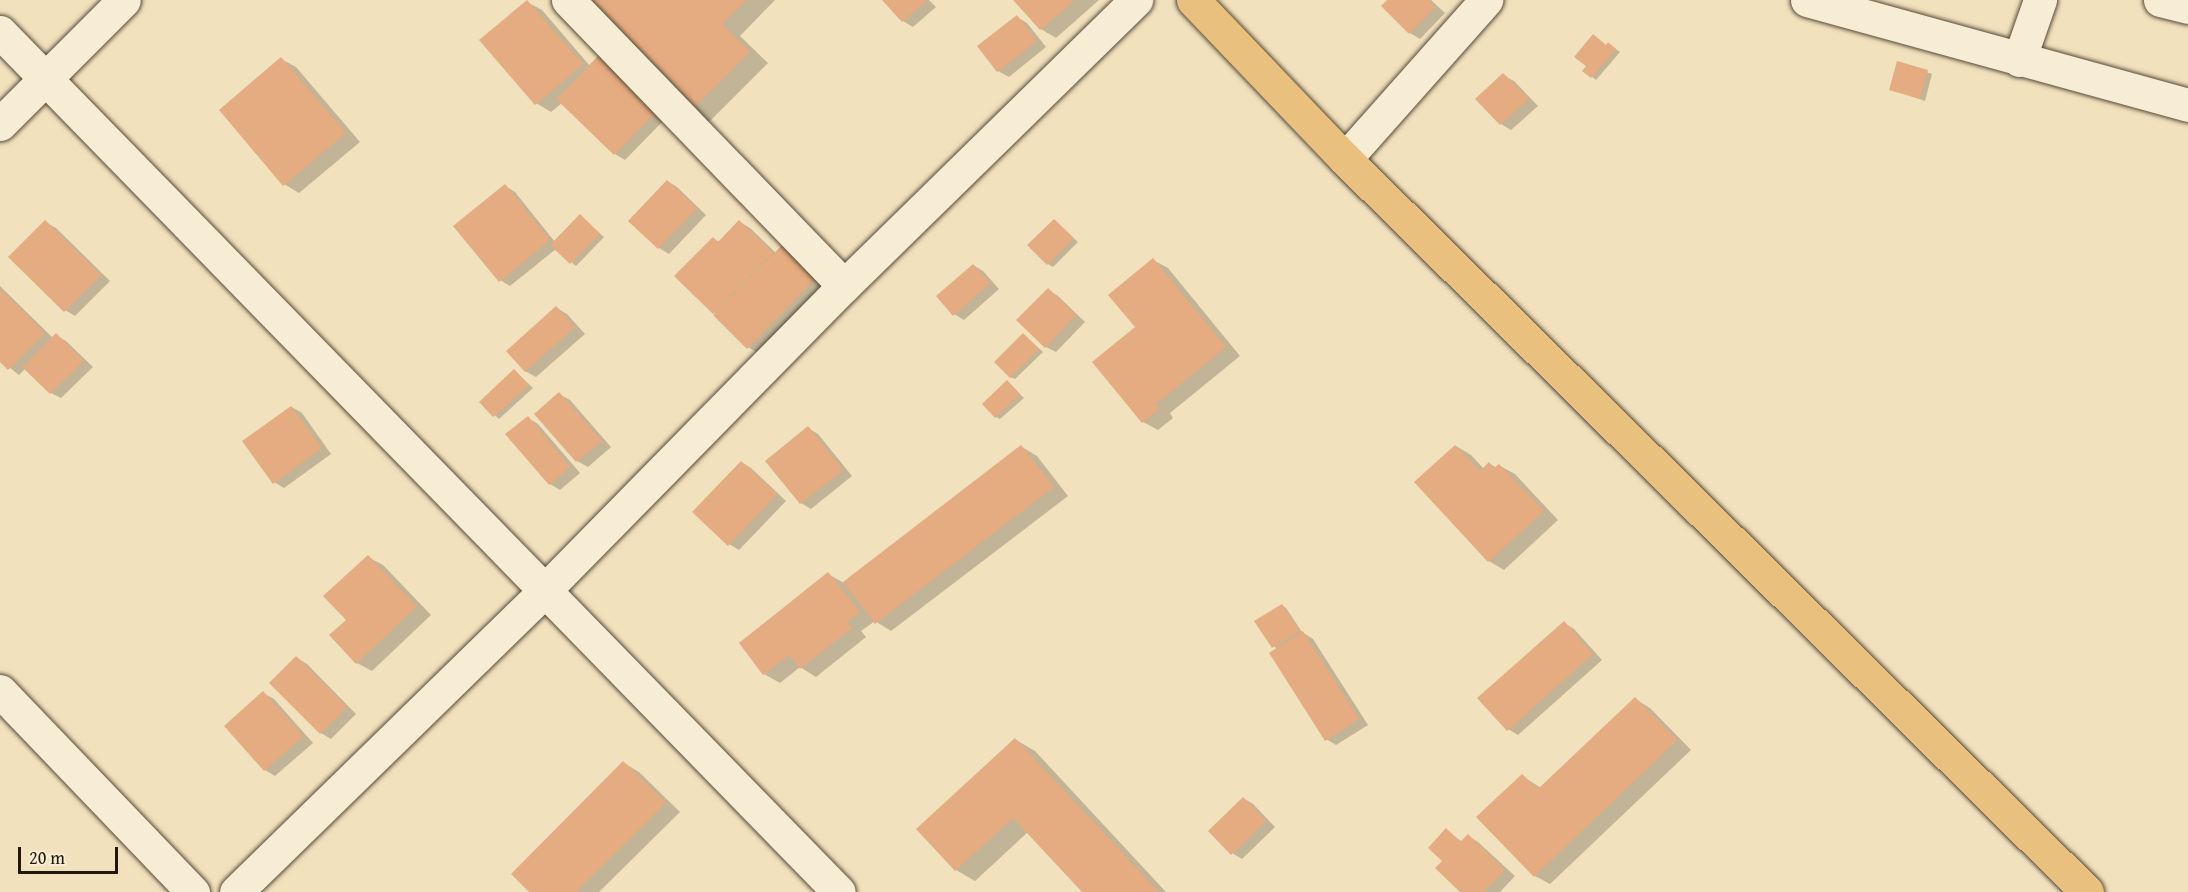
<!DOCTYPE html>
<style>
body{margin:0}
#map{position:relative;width:2188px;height:892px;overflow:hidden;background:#f2e1bd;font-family:"Gentium Book Plus",serif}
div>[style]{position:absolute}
.shadow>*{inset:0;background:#0003}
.building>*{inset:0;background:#e5ab81}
.roads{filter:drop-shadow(0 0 2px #554a38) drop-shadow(0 0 2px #554a38)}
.minor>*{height:33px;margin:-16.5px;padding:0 16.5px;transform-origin:16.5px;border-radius:16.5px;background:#f7ecd4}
.major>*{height:33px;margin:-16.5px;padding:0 16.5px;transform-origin:16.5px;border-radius:16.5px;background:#e9c07e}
span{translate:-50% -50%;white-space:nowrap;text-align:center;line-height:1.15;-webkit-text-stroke:4.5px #f7ecd4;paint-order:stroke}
.scale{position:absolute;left:18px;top:847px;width:100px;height:27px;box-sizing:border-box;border:3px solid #21180c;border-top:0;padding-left:8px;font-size:18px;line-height:21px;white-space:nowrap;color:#21180c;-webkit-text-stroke:4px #f7ecd4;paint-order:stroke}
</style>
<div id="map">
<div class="shadow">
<i style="clip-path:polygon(573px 0,775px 0,740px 36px,768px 63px,707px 124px)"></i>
<i style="clip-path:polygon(884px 0,929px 0,936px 7px,913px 27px,903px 21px)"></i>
<i style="clip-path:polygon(1015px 0,1099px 0,1056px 38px,1041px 29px)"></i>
<i style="clip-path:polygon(1389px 0,1431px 0,1445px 13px,1420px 39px,1410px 33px)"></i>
<i style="clip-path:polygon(527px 2px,542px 10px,590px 66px,666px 118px,625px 160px,615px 154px,562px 103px,551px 112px,536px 103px)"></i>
<i style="clip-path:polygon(1017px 17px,1027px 23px,1046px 47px,1009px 77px,998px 71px)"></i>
<i style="clip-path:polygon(1609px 44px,1620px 52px,1596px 80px,1592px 77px)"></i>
<i style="clip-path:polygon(281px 59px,296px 67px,360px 142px,299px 193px,284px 184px)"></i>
<i style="clip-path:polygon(1898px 63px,1932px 74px,1925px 101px,1891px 89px)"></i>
<i style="clip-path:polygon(1503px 75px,1514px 81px,1538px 106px,1511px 130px,1501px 124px,1478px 99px)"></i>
<i style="clip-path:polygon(667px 181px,677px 187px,706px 215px,669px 254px,659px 248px)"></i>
<i style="clip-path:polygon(505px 186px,515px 192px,555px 242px,581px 216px,604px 237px,576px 266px,556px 249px,510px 286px,500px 280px)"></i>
<i style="clip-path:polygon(1054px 221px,1078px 242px,1053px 267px,1048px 264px)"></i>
<i style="clip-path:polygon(45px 222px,56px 228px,110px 281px,75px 316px,65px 310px)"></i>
<i style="clip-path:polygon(740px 222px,750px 228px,776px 253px,838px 280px,763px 356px,748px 347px,714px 312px,713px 239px,720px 242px)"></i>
<i style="clip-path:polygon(1153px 260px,1168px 268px,1240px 356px,1170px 413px,1173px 418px,1158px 430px,1143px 422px,1137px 327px)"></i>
<i style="clip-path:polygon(973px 265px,983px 271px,999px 289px,964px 320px,954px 314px)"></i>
<i style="clip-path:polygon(0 286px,53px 338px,56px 335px,66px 341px,93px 367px,61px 398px,51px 393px,26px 368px,19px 375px,0 360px)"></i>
<i style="clip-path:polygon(1048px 290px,1058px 296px,1085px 322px,1056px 352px,1046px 347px)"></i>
<i style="clip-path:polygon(557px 308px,567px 314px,585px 334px,536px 377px,525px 371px)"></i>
<i style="clip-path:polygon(1023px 334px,1043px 352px,1015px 379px,1010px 377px)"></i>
<i style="clip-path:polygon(515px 371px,533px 388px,499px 419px,481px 402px)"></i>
<i style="clip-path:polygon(1007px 382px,1024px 398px,1000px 419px,996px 417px)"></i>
<i style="clip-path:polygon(559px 394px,570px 400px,611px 447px,588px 467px,577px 461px,536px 414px)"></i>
<i style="clip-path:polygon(292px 407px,302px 413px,331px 454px,284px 488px,274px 482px)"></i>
<i style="clip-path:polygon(528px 418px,538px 424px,580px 473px,560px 490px,550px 484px)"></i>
<i style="clip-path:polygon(808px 428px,818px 434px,852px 476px,811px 509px,801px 503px)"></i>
<i style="clip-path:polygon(1456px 446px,1471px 455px,1484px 469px,1490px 464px,1497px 468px,1500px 466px,1515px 474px,1558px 520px,1504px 570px,1489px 561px)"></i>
<i style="clip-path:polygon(1022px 447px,1037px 456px,1068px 496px,891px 631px,875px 621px,861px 631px,866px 637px,816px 677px,800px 667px,780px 683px,764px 674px,741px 644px,828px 574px,844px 583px)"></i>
<i style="clip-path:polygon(741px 462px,751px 468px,786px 501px,739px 550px,729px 544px)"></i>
<i style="clip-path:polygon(368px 557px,383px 565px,431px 615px,372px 671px,357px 663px,348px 620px)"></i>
<i style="clip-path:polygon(1282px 605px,1286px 608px,1302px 632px,1313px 639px,1368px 725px,1336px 745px,1326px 739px,1277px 650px,1256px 621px)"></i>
<i style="clip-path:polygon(1564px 623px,1574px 629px,1602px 660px,1518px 735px,1508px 729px)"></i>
<i style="clip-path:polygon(297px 658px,307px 664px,356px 714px,331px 739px,321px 733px)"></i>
<i style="clip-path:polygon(263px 693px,274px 699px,313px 743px,275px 776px,265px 770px)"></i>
<i style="clip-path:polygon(1635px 699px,1650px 708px,1691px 750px,1550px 884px,1535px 876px,1522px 776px,1541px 788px)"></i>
<i style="clip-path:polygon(1016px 740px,1035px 751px,1166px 892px,1084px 892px,1028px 832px,975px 881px,956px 870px)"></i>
<i style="clip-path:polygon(624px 763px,639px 772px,680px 812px,599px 892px,531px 892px)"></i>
<i style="clip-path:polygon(1243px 798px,1253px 804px,1275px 827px,1242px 859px,1232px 853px)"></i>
<i style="clip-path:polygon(1447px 830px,1462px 842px,1468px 836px,1478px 842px,1515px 876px,1500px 892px,1462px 892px,1444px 861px)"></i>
</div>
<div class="building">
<i style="clip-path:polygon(527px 0,583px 64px,535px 105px,479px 40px)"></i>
<i style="clip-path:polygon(571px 0,746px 0,722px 24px,750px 52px,687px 114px)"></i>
<i style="clip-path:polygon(882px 0,927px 0,902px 22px)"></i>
<i style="clip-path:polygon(1013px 0,1075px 0,1040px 30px)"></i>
<i style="clip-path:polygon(1387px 0,1429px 0,1435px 7px,1409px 34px,1381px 6px)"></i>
<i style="clip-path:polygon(1017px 15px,1037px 41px,997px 72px,977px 46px)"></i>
<i style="clip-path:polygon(1593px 34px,1606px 45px,1608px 42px,1616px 49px,1591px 78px,1582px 71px,1586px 66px,1574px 57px)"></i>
<i style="clip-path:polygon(599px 55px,657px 111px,614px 155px,556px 99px)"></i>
<i style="clip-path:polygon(281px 57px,346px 133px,283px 186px,219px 110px)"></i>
<i style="clip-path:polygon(1897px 61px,1928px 70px,1920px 99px,1889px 90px)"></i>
<i style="clip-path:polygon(1503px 73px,1529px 99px,1500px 125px,1475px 99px)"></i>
<i style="clip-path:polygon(667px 180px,697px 208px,658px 249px,628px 221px)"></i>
<i style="clip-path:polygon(505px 184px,550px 240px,499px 282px,453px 226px)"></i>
<i style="clip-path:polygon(580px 214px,600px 234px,570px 264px,550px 245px)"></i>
<i style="clip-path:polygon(1054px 219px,1074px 238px,1047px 265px,1027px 245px)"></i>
<i style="clip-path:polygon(45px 220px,101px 275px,64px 312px,8px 257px)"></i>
<i style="clip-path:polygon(739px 220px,773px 253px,713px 314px,674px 276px,713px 237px,718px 242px)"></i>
<i style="clip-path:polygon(790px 237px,824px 270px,747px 349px,713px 315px)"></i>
<i style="clip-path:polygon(1153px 258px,1226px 347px,1156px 404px,1159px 409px,1142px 423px,1092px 362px,1135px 327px,1108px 295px)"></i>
<i style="clip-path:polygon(973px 264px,990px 283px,953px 316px,936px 296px)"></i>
<i style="clip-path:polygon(1048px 288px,1076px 315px,1045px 348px,1016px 320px)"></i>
<i style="clip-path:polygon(0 289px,45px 333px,8px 370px,0 362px)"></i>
<i style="clip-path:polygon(556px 306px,575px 327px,525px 372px,506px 351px)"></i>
<i style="clip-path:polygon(56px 333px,84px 361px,50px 394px,22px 367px)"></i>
<i style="clip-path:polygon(1023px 333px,1039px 349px,1010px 378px,994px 362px)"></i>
<i style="clip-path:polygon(514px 369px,529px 385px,493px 417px,479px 402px)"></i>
<i style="clip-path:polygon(1007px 380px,1020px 394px,995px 418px,982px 404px)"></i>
<i style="clip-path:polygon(559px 392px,602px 441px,576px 462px,534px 414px)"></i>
<i style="clip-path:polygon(291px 406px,322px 448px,273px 484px,242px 441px)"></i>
<i style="clip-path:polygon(528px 416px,570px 467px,549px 485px,505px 434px)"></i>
<i style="clip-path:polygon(808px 426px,843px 470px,800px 504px,765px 461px)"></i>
<i style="clip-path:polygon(1021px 445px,1054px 487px,875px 624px,843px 582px)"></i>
<i style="clip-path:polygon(1455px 445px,1480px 471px,1489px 462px,1494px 468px,1499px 464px,1544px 511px,1488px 562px,1414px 482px)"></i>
<i style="clip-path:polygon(741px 461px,777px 494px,728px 546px,692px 512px)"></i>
<i style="clip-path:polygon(368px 555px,417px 606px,356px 664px,329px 635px,346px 620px,323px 596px)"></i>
<i style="clip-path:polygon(828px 572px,860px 612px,847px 622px,852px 628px,800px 669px,789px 655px,763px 675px,739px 643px)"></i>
<i style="clip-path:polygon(1282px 604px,1300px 631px,1272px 648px,1254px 621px)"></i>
<i style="clip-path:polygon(1564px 621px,1593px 654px,1507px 731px,1477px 698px)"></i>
<i style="clip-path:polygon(1303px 631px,1359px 719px,1325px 741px,1269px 653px)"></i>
<i style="clip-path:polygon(296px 656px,347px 707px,320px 734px,269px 683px)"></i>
<i style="clip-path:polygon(263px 691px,303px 736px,264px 771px,224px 726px)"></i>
<i style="clip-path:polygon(1635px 697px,1677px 740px,1534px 877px,1476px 817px,1522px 774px,1538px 789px)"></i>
<i style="clip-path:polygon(1015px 738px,1159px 892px,1082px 892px,1013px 818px,955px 871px,916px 829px)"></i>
<i style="clip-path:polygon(623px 761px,666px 803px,576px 892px,529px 892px,511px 874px)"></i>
<i style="clip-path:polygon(1243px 797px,1266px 821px,1231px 855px,1208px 831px)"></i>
<i style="clip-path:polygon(1446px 828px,1460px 842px,1468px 834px,1505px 870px,1484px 892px,1460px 892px,1435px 868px,1442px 861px,1428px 848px)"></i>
</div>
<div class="roads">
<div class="minor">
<i style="left:568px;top:0;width:397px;rotate:46deg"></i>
<i style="left:1807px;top:0;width:395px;rotate:15.4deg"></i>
<i style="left:2160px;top:0;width:29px;rotate:14deg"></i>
<i style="left:0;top:32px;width:1201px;rotate:45.71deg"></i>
<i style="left:2019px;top:60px;width:64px;rotate:-70.7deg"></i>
<i style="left:0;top:124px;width:175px;rotate:-45deg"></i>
<i style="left:1345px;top:159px;width:213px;rotate:-48.4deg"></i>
<i style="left:0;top:691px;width:279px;rotate:46.2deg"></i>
<i style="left:236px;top:892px;width:431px;rotate:-44.3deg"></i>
<i style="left:544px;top:591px;width:428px;rotate:-45.5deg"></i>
<i style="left:844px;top:286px;width:409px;rotate:-44.4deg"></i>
</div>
<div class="major">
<i style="left:1193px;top:0;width:220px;rotate:46.3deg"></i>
<i style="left:1345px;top:159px;width:1043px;rotate:44.65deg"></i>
</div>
</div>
<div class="scale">20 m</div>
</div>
